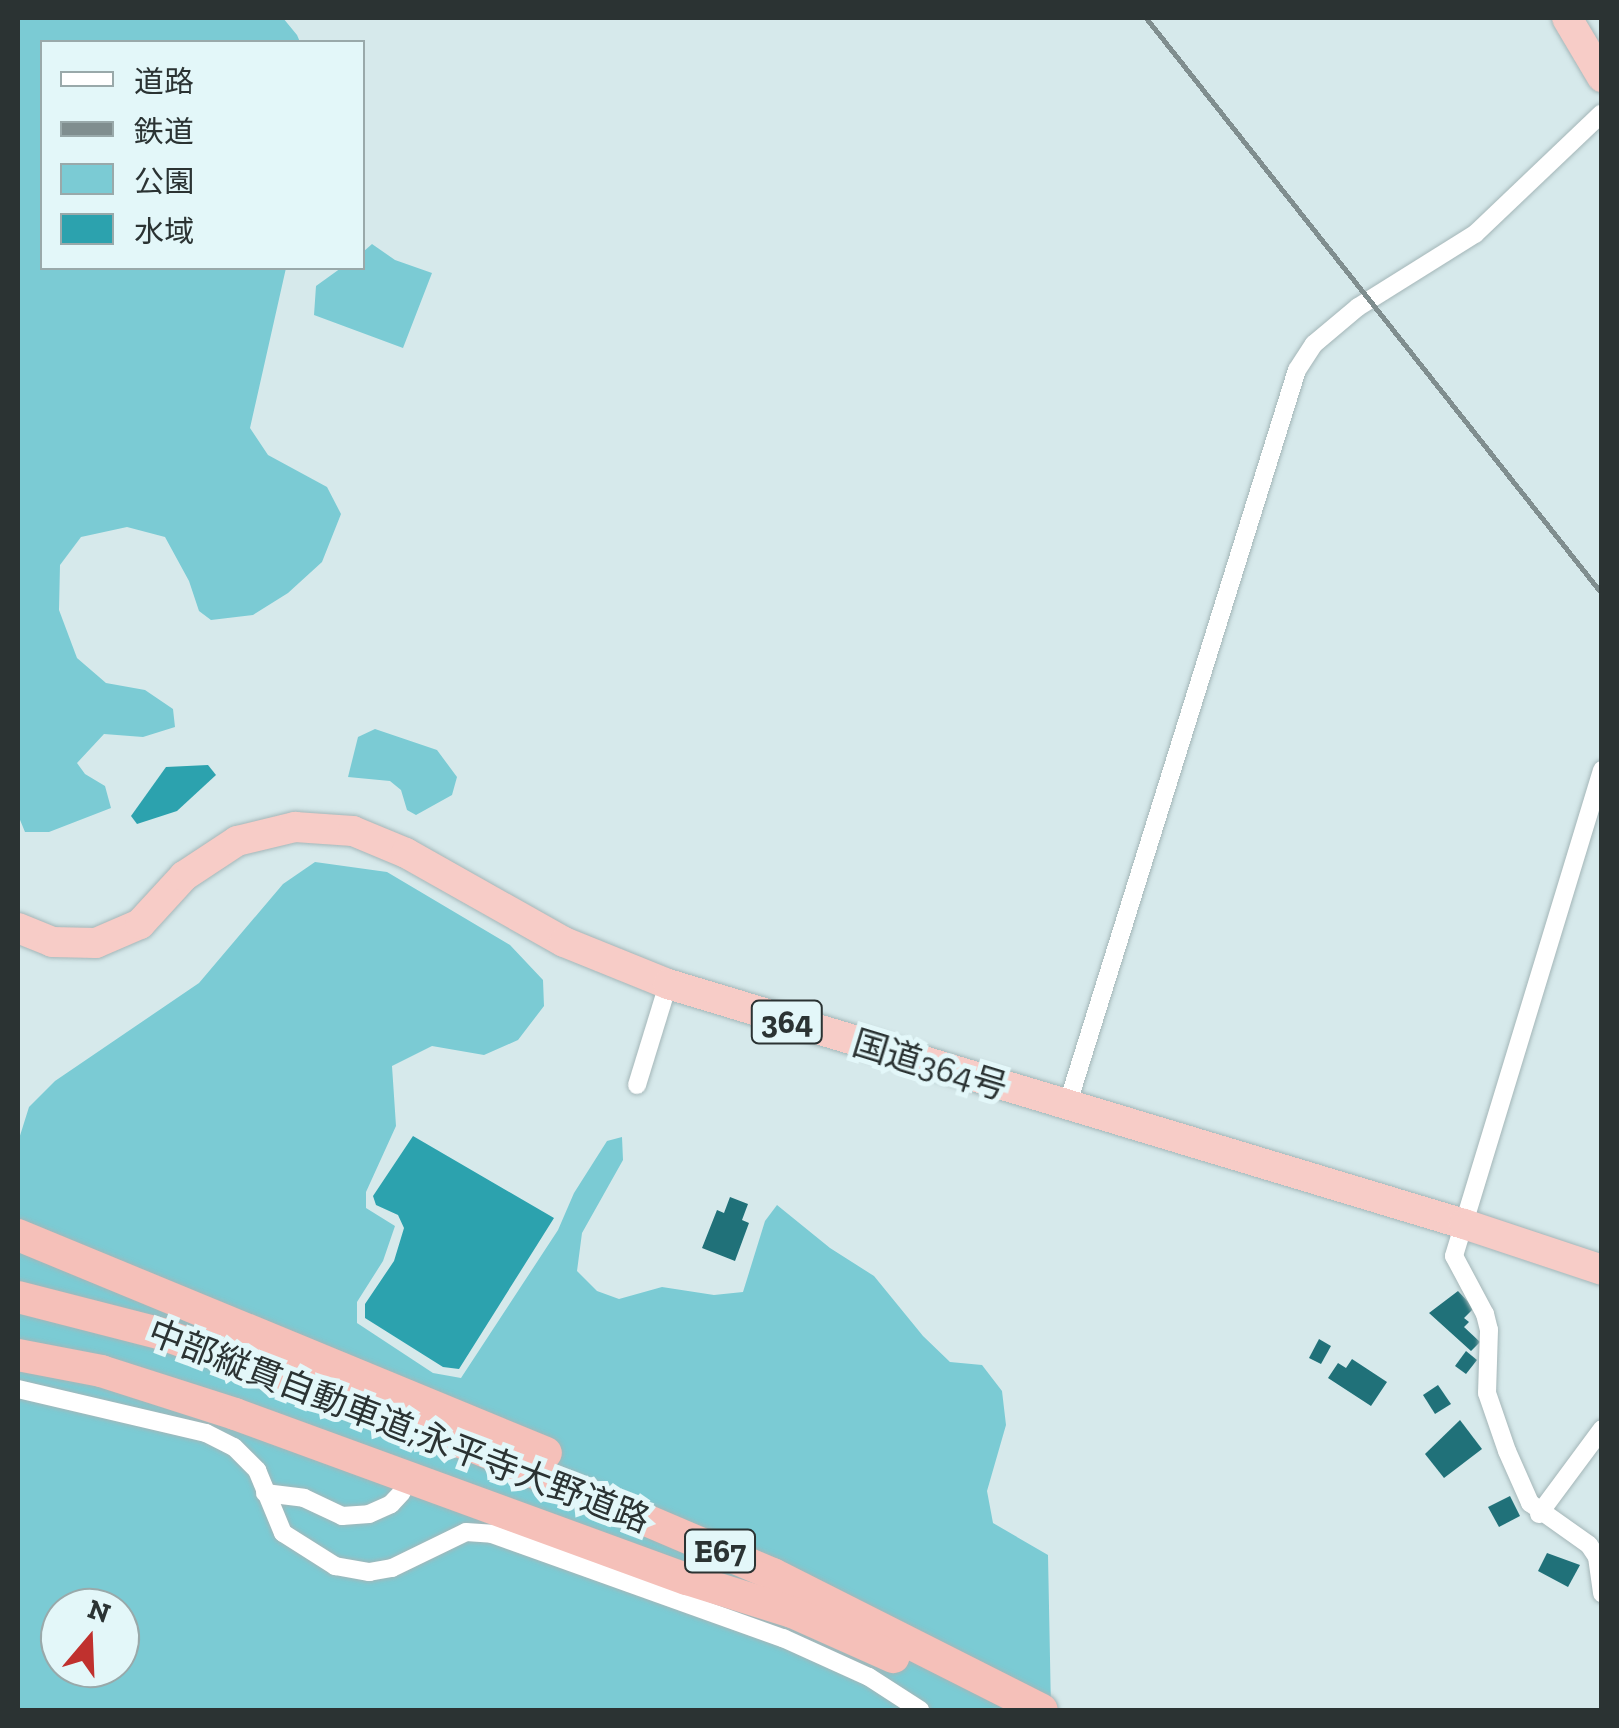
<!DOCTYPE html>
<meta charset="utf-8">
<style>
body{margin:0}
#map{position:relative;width:1619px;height:1728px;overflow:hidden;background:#d6e9eb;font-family:"Zilla Slab","Noto Sans JP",serif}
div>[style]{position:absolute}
.green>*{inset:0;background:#7bcbd4}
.water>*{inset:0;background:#2ca2ae}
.building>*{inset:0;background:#207179}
.roads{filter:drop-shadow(0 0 2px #a4b6b8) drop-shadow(0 0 2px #a4b6b8)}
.minor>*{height:18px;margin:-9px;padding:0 9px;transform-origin:9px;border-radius:9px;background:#fff}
.trunk>*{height:30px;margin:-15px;padding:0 15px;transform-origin:15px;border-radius:15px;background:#f7ccc7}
.motorway>*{height:32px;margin:-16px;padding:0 16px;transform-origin:16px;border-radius:16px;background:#f5c0b9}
.rail>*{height:5px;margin:-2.5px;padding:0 2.5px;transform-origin:2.5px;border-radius:2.5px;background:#808e8f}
span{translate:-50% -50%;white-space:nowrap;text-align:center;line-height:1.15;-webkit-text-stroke:10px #e3f7f9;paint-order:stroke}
.shield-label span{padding:2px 8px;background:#e3f7f9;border:2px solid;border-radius:8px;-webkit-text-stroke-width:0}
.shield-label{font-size:32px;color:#2b3333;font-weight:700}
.street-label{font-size:35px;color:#2b3333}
.frame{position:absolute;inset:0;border:20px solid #2b3333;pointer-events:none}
.legend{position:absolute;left:40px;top:40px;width:325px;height:230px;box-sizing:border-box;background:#e3f7f9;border:2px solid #99a9aa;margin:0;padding:12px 18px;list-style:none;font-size:30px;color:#2b3333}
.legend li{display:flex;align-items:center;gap:20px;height:50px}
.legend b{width:50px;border:2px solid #99a9aa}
.north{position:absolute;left:40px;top:1588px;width:100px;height:100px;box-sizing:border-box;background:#e3f7f9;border:2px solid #99a9aa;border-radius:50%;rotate:19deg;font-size:28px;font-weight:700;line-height:40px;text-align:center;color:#2b3333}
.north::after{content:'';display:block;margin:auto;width:35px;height:45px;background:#c0312e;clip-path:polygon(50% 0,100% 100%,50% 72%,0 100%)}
</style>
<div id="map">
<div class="green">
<i style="clip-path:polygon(18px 18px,283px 18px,297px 35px,300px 42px,42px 42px,42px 268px,286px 268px,250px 428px,268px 455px,327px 487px,341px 514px,322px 562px,288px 593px,253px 615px,211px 620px,199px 611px,189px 581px,165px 537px,127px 527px,81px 537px,60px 565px,59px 610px,77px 658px,106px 683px,145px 690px,173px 709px,175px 727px,143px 737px,104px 734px,77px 763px,85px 774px,105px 786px,111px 808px,49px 832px,25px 832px,18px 815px)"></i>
<i style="clip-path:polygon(372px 244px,395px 260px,432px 273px,403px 348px,314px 315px,316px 286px,341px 268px,362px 268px,363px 252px)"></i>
<i style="clip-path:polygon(375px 729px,437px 750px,457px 777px,452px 795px,416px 815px,407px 810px,401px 790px,390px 781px,348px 777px,358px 737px)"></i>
<i style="clip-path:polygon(evenodd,315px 862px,387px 872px,510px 945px,543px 980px,544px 1006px,518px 1040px,484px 1055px,432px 1046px,392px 1066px,396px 1126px,366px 1192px,366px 1208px,395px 1226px,383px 1261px,357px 1302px,357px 1323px,433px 1373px,461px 1378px,558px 1230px,574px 1193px,607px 1141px,622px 1137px,623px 1160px,582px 1233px,577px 1271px,597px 1291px,619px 1299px,662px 1287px,714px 1295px,743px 1292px,765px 1221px,777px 1205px,830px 1248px,874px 1276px,923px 1336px,950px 1362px,982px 1365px,1002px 1391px,1006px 1425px,987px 1491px,993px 1523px,1048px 1555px,1051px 1710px,18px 1710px,18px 1142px,29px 1107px,55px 1081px,199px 983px,283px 884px,315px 862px,60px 1608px,120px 1608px,120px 1668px,60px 1668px,60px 1608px)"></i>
</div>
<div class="water">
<i style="clip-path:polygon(208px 765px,216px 775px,177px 811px,137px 824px,131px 816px,166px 767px)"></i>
<i style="clip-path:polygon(413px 1136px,554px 1218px,459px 1369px,443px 1367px,365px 1318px,365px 1304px,394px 1261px,404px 1228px,398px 1215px,376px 1205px,373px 1196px)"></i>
</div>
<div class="building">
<i style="clip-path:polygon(730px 1197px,748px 1204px,742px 1220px,749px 1223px,735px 1261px,702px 1248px,717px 1210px,724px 1213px)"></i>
<i style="clip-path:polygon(1458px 1291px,1474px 1308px,1464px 1318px,1469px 1322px,1464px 1327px,1480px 1342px,1471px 1351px,1429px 1313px)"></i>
<i style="clip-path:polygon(1319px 1339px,1331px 1346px,1321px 1364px,1309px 1358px)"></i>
<i style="clip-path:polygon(1466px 1351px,1477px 1360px,1466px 1374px,1455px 1366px)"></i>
<i style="clip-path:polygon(1352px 1359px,1387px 1382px,1371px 1406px,1328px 1378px,1338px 1363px,1346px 1368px)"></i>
<i style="clip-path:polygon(1438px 1385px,1451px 1404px,1435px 1414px,1423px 1395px)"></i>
<i style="clip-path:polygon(1460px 1420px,1482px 1449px,1444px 1478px,1425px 1454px)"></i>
<i style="clip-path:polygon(1510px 1496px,1520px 1516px,1499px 1527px,1488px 1507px)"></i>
<i style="clip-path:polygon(1547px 1553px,1580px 1565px,1568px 1587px,1538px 1571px)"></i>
</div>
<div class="roads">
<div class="minor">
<i style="left:1602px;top:770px;width:508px;rotate:106.94deg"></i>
<i style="left:1454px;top:1256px;width:66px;rotate:61.9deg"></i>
<i style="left:1485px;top:1314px;width:16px;rotate:76deg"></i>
<i style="left:1489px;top:1330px;width:63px;rotate:91.8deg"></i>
<i style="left:1487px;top:1393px;width:61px;rotate:71deg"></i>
<i style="left:1507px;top:1451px;width:57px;rotate:66.1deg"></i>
<i style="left:1530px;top:1503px;width:72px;rotate:35.4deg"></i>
<i style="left:1589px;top:1545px;width:14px;rotate:56deg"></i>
<i style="left:1597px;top:1557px;width:37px;rotate:82deg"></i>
<i style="left:637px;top:1085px;width:106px;rotate:-72.9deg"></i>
<i style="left:1067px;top:1106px;width:771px;rotate:-72.65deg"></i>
<i style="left:1297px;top:370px;width:31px;rotate:-57deg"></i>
<i style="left:1314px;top:344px;width:57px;rotate:-40.1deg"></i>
<i style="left:1358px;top:307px;width:138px;rotate:-32deg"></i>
<i style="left:1475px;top:234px;width:175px;rotate:-43.6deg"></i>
<i style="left:18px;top:1389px;width:193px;rotate:13.2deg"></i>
<i style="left:206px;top:1433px;width:31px;rotate:27deg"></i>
<i style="left:234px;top:1447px;width:33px;rotate:45deg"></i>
<i style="left:257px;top:1470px;width:68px;rotate:67.6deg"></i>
<i style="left:283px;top:1533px;width:62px;rotate:32.4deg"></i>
<i style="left:335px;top:1566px;width:35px;rotate:10deg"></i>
<i style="left:369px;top:1572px;width:23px;rotate:-10deg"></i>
<i style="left:392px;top:1568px;width:82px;rotate:-25.9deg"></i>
<i style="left:466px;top:1532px;width:26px;rotate:4deg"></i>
<i style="left:492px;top:1534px;width:309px;rotate:19.7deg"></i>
<i style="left:783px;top:1638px;width:94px;rotate:24.4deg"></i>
<i style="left:869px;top:1677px;width:61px;rotate:32.9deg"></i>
<i style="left:265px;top:1493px;width:39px;rotate:7deg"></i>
<i style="left:304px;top:1498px;width:42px;rotate:25.3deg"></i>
<i style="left:342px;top:1516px;width:27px;rotate:-4deg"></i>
<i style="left:369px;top:1514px;width:24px;rotate:-24deg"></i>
<i style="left:391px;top:1504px;width:16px;rotate:-47deg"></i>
<i style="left:1539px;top:1514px;width:106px;rotate:-53.5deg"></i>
</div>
<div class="trunk">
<i style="left:1567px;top:18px;width:69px;rotate:59.3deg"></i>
<i style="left:18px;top:928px;width:37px;rotate:22deg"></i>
<i style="left:52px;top:942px;width:44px;rotate:1.3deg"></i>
<i style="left:96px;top:943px;width:48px;rotate:-23.4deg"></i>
<i style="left:140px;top:924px;width:65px;rotate:-47.5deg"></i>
<i style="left:184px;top:876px;width:64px;rotate:-33.4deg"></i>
<i style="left:237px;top:841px;width:60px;rotate:-13.6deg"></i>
<i style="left:295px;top:827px;width:58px;rotate:3.9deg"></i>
<i style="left:353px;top:831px;width:57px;rotate:22.5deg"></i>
<i style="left:406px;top:853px;width:181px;rotate:29.4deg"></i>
<i style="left:564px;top:942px;width:112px;rotate:22deg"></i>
<i style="left:668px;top:984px;width:831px;rotate:16.78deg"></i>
<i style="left:1464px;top:1224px;width:145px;rotate:18.4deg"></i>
</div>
<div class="motorway">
<i style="left:18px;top:1235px;width:571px;rotate:22.43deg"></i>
<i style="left:18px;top:1297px;width:149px;rotate:14.4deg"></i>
<i style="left:162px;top:1334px;width:335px;rotate:19.9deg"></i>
<i style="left:477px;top:1448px;width:322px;rotate:23.1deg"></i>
<i style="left:773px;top:1574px;width:301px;rotate:26.8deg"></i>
<i style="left:18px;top:1355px;width:85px;rotate:10.9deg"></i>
<i style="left:101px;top:1371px;width:141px;rotate:17.8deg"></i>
<i style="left:235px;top:1414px;width:481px;rotate:20.1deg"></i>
<i style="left:687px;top:1579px;width:110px;rotate:17.4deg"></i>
<i style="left:792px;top:1612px;width:111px;rotate:24deg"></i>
</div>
</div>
<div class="rail">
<i style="left:1146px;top:18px;width:735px;rotate:51.63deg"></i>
</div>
<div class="shield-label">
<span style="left:787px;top:1022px">364</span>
<span style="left:720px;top:1551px">E67</span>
</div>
<div class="street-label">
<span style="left:930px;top:1065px;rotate:17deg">国道364号</span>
<span style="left:399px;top:1426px;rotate:21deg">中部縦貫自動車道;永平寺大野道路</span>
</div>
<div class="frame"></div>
<ul class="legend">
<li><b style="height:12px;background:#fff"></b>道路</li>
<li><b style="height:12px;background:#808e8f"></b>鉄道</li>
<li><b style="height:28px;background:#7bcbd4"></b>公園</li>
<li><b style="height:28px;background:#2ca2ae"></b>水域</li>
</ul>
<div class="north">N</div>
</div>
